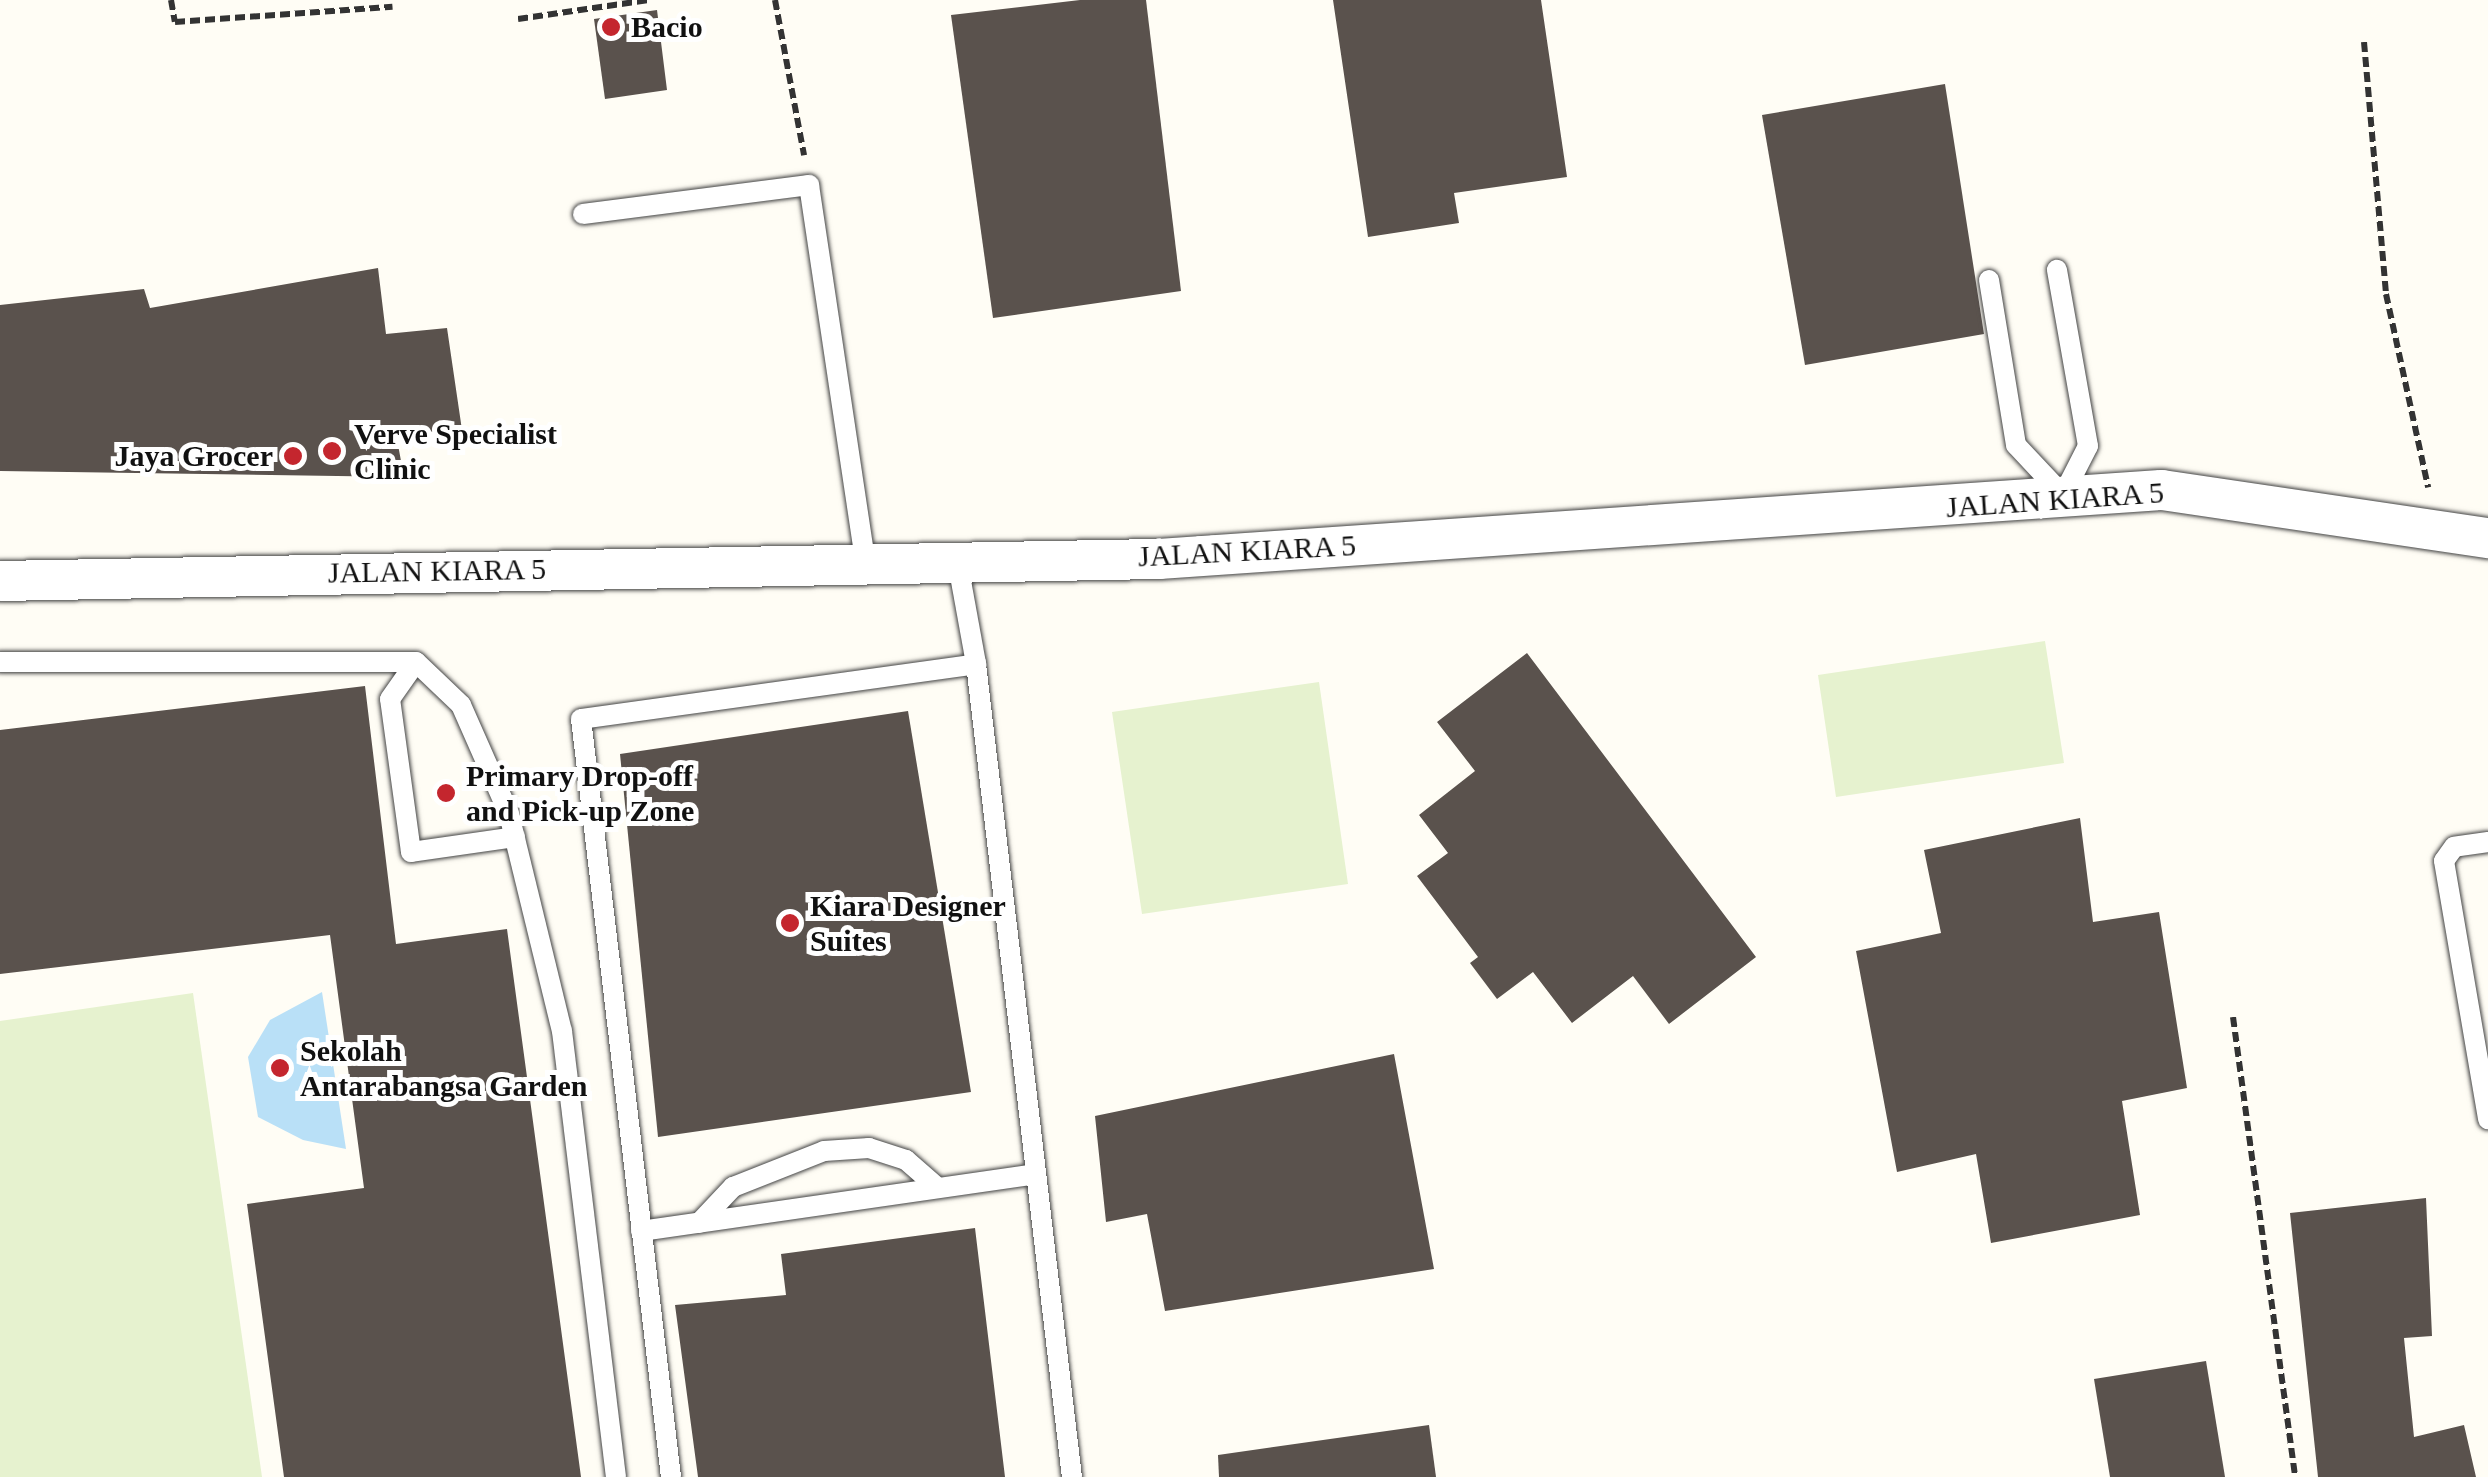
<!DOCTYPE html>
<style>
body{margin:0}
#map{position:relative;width:2488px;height:1477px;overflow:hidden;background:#fffdf5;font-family:Georgia,serif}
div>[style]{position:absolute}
.pitch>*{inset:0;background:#e6f2cf}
.water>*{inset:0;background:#b9e0f7}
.building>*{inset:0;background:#5a524d}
.path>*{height:6px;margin-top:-3px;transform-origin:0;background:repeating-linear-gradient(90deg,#333 0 10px,transparent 0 15px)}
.roads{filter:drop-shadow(0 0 2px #444) drop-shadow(0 0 2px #444)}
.service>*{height:20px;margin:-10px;padding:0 10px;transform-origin:10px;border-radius:10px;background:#fff}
.minor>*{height:40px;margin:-20px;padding:0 20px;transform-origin:20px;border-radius:20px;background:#fff}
.dots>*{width:28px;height:28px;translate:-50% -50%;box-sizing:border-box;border:5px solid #fff;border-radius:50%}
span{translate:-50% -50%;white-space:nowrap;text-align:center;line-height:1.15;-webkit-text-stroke:10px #fff;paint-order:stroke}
.poi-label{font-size:30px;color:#111;font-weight:700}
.left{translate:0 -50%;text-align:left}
.right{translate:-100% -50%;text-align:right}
.street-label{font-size:30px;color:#111}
</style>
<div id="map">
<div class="pitch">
<i style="clip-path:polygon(2045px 641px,2064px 763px,1836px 797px,1818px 675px)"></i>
<i style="clip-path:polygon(1319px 682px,1348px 884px,1142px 914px,1112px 712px)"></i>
<i style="clip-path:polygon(193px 993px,262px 1477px,0 1477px,0 1021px)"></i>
</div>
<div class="water">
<i style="clip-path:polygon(322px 992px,346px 1149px,303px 1140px,258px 1117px,248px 1057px,270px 1020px)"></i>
</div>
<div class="building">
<i style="clip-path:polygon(1080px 0,1146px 0,1181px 291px,993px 318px,951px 15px)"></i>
<i style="clip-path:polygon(1333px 0,1541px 0,1567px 177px,1454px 193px,1459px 223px,1368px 237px)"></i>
<i style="clip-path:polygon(657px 10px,667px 90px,605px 99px,594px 19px)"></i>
<i style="clip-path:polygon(1945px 84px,1984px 334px,1805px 365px,1762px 115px)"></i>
<i style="clip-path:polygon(378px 268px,386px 334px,447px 328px,462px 430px,396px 434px,404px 477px,0 471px,0 305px,144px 289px,150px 308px)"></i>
<i style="clip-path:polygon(1527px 653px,1756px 957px,1669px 1024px,1633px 976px,1572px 1023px,1533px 972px,1497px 999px,1470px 963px,1478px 957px,1417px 876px,1448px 853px,1419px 815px,1475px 771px,1437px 722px)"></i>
<i style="clip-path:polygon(365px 686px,396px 944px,507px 929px,581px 1477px,284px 1477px,247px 1204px,364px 1188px,330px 935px,0 974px,0 730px)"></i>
<i style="clip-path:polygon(908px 711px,971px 1092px,658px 1137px,620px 754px)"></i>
<i style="clip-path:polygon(2080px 818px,2093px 922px,2159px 912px,2187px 1088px,2122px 1101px,2140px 1215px,1991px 1243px,1976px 1154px,1897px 1172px,1856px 951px,1941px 933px,1924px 850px)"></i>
<i style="clip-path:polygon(1394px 1054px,1434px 1269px,1165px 1311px,1147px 1214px,1106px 1222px,1095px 1116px)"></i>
<i style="clip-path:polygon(2426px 1198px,2432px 1336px,2404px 1338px,2414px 1437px,2464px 1425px,2476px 1477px,2318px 1477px,2290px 1213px)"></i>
<i style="clip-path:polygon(975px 1228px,1005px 1477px,698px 1477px,675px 1305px,786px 1295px,781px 1254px)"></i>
<i style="clip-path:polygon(2206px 1361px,2225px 1477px,2110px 1477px,2094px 1379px)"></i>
<i style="clip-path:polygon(1429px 1425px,1436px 1477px,1219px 1477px,1218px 1455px)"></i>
</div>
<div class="path">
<i style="left:171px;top:0;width:22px;rotate:80deg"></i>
<i style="left:175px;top:22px;width:218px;rotate:-4deg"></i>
<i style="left:775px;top:0;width:158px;rotate:79.4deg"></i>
<i style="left:518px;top:19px;width:132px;rotate:-8.3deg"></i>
<i style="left:2364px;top:42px;width:253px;rotate:85deg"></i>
<i style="left:2386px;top:294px;width:198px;rotate:77.7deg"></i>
<i style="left:2233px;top:1017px;width:464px;rotate:82.3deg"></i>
</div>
<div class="roads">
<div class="service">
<i style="left:583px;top:214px;width:228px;rotate:-7.3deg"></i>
<i style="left:809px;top:185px;width:380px;rotate:81.5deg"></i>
<i style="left:1989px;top:280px;width:167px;rotate:80.7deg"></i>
<i style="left:2016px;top:445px;width:69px;rotate:46.8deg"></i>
<i style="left:2063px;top:495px;width:55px;rotate:-63deg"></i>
<i style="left:2088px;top:446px;width:179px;rotate:-100deg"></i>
<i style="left:957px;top:559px;width:107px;rotate:79.7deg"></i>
<i style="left:976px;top:664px;width:819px;rotate:83.27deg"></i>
<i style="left:0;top:662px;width:416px"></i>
<i style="left:515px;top:837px;width:105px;rotate:171.8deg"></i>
<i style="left:411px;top:852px;width:154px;rotate:-97.8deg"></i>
<i style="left:390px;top:699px;width:45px;rotate:-54.9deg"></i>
<i style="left:416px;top:662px;width:62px;rotate:43.7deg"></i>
<i style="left:461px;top:705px;width:119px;rotate:66.2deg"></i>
<i style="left:509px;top:814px;width:223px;rotate:76.3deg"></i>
<i style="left:562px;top:1031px;width:449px;rotate:83.1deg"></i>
<i style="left:2488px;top:842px;width:34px;rotate:172deg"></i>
<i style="left:2454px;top:847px;width:17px;rotate:126deg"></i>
<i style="left:2444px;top:861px;width:262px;rotate:80.3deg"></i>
<i style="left:699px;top:1223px;width:50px;rotate:-46.6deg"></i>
<i style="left:733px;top:1187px;width:98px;rotate:-21.6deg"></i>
<i style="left:824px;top:1151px;width:45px;rotate:-3.8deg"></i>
<i style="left:869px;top:1148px;width:39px;rotate:18deg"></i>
<i style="left:906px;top:1160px;width:41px;rotate:41.1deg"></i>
<i style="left:641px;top:1231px;width:398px;rotate:-8.2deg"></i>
<i style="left:671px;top:1477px;width:763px;rotate:-96.77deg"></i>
<i style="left:581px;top:719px;width:399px;rotate:-7.9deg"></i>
</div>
<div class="minor">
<i style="left:0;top:581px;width:1159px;rotate:-1.09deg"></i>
<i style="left:1159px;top:559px;width:1005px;rotate:-3.94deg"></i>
<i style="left:2162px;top:490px;width:330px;rotate:8.4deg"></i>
</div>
</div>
<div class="dots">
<i style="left:611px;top:27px;background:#c4262e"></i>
<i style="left:332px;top:451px;background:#c4262e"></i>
<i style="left:293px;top:456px;background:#c4262e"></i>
<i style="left:446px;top:793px;background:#c4262e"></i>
<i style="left:790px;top:923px;background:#c4262e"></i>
<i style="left:280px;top:1068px;background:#c4262e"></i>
</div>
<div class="poi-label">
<span class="left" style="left:631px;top:27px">Bacio</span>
<span class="left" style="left:354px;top:451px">Verve Specialist<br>Clinic</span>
<span class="right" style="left:273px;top:456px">Jaya Grocer</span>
<span class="left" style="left:466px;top:793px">Primary Drop-off<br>and Pick-up Zone</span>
<span class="left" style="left:810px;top:923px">Kiara Designer<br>Suites</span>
<span class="left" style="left:300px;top:1068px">Sekolah<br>Antarabangsa Garden</span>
</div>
<div class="street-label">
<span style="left:2055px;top:500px;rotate:-4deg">JALAN KIARA 5</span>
<span style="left:1247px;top:551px;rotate:-3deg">JALAN KIARA 5</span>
<span style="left:437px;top:571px;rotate:-1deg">JALAN KIARA 5</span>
</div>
</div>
